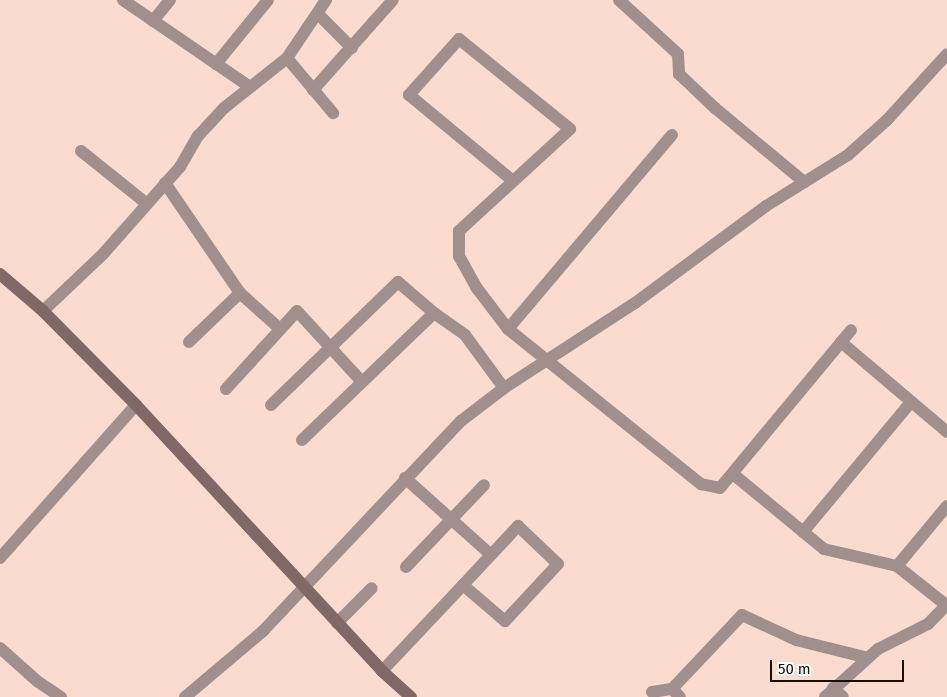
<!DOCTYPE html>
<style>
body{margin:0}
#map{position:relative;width:947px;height:697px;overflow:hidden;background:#fadbce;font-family:"Fira Sans",sans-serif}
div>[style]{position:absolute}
.street>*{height:12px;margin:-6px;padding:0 6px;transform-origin:6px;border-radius:6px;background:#a18f8e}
.secondary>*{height:12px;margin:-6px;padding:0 6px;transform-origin:6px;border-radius:6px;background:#816766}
span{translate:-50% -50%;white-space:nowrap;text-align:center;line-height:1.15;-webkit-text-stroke:5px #fff;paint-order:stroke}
.scale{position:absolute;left:770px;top:660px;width:134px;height:22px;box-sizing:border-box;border:2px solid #1a0e08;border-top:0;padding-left:6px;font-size:15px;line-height:18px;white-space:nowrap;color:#1a0e08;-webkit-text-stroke:4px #fff;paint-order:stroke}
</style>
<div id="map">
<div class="street">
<i style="left:123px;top:0;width:154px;rotate:34.4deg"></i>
<i style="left:619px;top:0;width:80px;rotate:42.5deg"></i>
<i style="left:678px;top:54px;width:20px;rotate:87deg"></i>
<i style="left:679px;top:74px;width:50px;rotate:43.4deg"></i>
<i style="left:715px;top:108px;width:116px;rotate:39.7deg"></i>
<i style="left:318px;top:14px;width:48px;rotate:45deg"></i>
<i style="left:153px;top:21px;width:27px;rotate:-51deg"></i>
<i style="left:287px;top:58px;width:72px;rotate:50.1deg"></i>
<i style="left:216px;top:64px;width:82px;rotate:-50.9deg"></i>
<i style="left:313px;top:90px;width:120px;rotate:-48.4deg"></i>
<i style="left:81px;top:151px;width:83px;rotate:38.7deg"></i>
<i style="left:513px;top:181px;width:135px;rotate:-140.4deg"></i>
<i style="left:409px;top:95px;width:75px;rotate:-48.2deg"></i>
<i style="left:459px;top:39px;width:143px;rotate:39deg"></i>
<i style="left:570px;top:129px;width:151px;rotate:137.4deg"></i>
<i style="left:459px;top:231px;width:25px;rotate:90deg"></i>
<i style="left:459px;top:256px;width:35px;rotate:61deg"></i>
<i style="left:476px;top:287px;width:53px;rotate:52.7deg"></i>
<i style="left:508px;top:329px;width:248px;rotate:38.8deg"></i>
<i style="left:701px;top:484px;width:19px;rotate:12deg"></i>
<i style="left:720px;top:488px;width:205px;rotate:-50.3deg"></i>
<i style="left:165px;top:183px;width:133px;rotate:55.7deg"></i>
<i style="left:240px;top:293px;width:54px;rotate:42deg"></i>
<i style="left:43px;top:311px;width:83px;rotate:-43.5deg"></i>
<i style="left:103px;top:254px;width:116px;rotate:-48.5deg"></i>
<i style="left:180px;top:167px;width:36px;rotate:-60deg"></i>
<i style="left:198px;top:136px;width:38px;rotate:-47deg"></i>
<i style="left:224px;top:108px;width:80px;rotate:-38.4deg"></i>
<i style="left:287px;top:58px;width:70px;rotate:-56.1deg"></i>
<i style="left:508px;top:329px;width:254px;rotate:-49.8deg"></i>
<i style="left:189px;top:342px;width:71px;rotate:-43.9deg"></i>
<i style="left:841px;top:342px;width:139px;rotate:40.3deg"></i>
<i style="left:226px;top:389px;width:105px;rotate:-47.7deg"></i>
<i style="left:297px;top:311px;width:96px;rotate:47.5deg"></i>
<i style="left:271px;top:405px;width:177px;rotate:-44.1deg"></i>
<i style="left:398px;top:282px;width:48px;rotate:40.7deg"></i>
<i style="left:434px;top:313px;width:38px;rotate:35deg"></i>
<i style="left:465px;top:335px;width:66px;rotate:53.7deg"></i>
<i style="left:302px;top:440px;width:183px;rotate:-43.9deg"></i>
<i style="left:733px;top:474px;width:118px;rotate:39.5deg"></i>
<i style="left:824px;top:549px;width:75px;rotate:13.1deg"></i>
<i style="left:897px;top:566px;width:78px;rotate:-50.2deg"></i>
<i style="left:405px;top:478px;width:115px;rotate:41.8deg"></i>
<i style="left:803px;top:532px;width:169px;rotate:-50.3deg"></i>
<i style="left:0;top:558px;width:205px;rotate:-48.4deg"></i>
<i style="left:897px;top:566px;width:63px;rotate:38.5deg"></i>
<i style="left:406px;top:567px;width:113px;rotate:-46.4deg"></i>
<i style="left:337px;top:623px;width:49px;rotate:-45deg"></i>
<i style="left:0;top:648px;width:50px;rotate:41.7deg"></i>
<i style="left:37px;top:681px;width:29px;rotate:34deg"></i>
<i style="left:382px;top:671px;width:118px;rotate:-46.7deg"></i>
<i style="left:463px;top:585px;width:41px;rotate:-47deg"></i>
<i style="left:491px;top:555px;width:40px;rotate:-47deg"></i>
<i style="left:518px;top:526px;width:55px;rotate:43.5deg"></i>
<i style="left:558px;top:564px;width:78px;rotate:132.9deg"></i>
<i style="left:505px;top:621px;width:55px;rotate:-139.4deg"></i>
<i style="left:833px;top:688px;width:13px;rotate:42deg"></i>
<i style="left:672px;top:689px;width:102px;rotate:-46.6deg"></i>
<i style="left:742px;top:615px;width:60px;rotate:24.8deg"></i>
<i style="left:796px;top:640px;width:74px;rotate:14deg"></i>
<i style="left:652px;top:692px;width:20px;rotate:-9deg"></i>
<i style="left:672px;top:689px;width:11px;rotate:45deg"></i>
<i style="left:185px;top:697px;width:102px;rotate:-40.2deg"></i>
<i style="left:263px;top:631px;width:289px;rotate:-46.7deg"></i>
<i style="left:461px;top:421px;width:54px;rotate:-37.5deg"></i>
<i style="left:504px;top:388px;width:156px;rotate:-33deg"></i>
<i style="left:635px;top:303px;width:163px;rotate:-36.5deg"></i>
<i style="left:766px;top:206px;width:97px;rotate:-31.9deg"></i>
<i style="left:848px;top:155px;width:52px;rotate:-41.9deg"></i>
<i style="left:887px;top:120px;width:89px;rotate:-47.7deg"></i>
<i style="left:825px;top:697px;width:72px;rotate:-42.2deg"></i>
<i style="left:878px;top:649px;width:56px;rotate:-26.6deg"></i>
<i style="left:928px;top:624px;width:28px;rotate:-46deg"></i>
</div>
<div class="secondary">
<i style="left:0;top:274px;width:57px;rotate:40.7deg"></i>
<i style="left:43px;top:311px;width:132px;rotate:45.3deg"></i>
<i style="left:136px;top:405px;width:362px;rotate:47.2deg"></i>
<i style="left:382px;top:671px;width:39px;rotate:42deg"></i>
</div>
<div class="scale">50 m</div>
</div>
